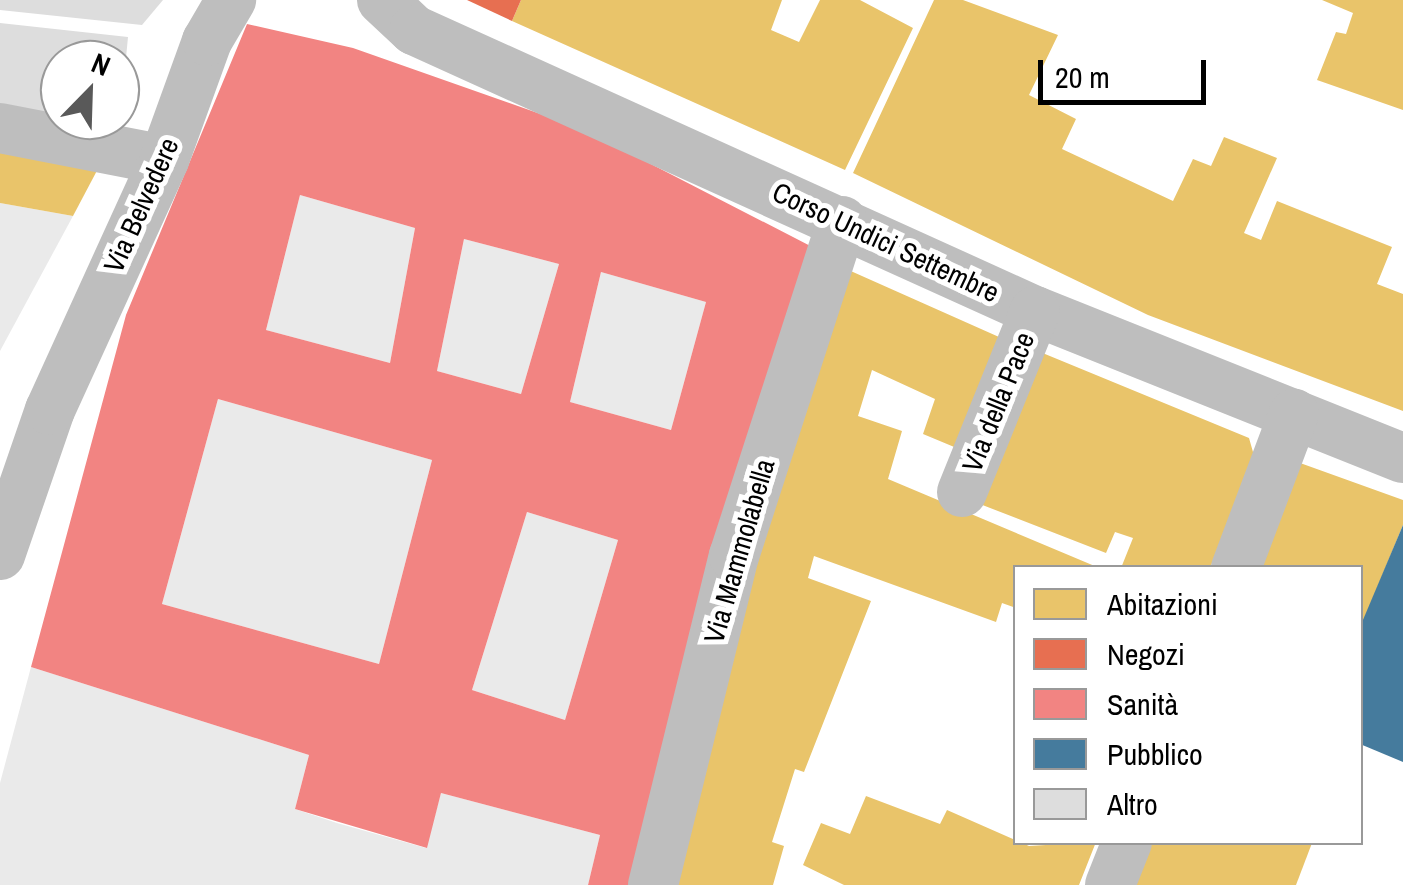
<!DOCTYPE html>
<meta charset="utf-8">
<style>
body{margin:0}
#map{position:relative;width:1403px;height:885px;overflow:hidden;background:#fff;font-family:"Archivo Narrow",sans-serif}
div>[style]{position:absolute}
.green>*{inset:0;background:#eaeaea}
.homes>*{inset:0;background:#e9c46a}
.shops>*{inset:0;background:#e76f51}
.health>*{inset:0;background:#f28482}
.public>*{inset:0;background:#457b9d}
.building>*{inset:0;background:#ddd}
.street>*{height:50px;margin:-25px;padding:0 25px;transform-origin:25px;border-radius:25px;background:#bebebe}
span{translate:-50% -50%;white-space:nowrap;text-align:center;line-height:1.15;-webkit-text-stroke:10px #fff;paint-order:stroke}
.street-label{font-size:28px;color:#000}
.legend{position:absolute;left:1013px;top:565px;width:350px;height:280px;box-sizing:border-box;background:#fff;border:2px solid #999;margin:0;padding:12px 18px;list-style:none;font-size:30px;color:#000}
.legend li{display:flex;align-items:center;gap:20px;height:50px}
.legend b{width:50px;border:2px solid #999}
.north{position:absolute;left:40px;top:40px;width:100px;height:100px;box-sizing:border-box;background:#fff;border:2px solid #999;border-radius:50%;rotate:23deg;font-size:28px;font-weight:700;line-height:40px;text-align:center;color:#000}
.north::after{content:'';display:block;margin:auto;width:35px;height:45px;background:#595959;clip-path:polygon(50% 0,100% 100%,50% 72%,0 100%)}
.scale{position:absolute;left:1038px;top:60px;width:168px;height:45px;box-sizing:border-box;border:5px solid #000;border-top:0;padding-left:12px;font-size:30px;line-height:35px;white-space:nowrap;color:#000;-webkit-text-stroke:8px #fff;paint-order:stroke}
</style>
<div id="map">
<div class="green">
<i style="clip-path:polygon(300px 195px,415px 228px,390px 363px,266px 330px)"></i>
<i style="clip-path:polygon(0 203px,73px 216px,0 351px)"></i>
<i style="clip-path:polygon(464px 239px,559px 264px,521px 394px,437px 371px)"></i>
<i style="clip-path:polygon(601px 272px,706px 302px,671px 430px,570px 402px)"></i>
<i style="clip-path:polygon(218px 399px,432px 460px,379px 664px,162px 604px)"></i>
<i style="clip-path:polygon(527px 512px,618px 540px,565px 720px,472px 690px)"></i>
<i style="clip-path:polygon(31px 667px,309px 755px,295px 809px,337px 823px,426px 848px,441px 793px,600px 835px,588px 885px,0 885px,0 783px)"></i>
</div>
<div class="homes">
<i style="clip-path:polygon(521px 0,782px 0,771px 30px,799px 42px,820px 0,860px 0,913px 28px,845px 170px,512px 21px)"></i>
<i style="clip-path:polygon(934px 0,963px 0,1058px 35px,1029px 95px,1076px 119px,1062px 149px,1173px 201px,1193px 159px,1211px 166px,1224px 137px,1277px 158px,1244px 233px,1261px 240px,1277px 201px,1392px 247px,1377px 284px,1403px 294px,1403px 411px,1148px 315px,853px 173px)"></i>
<i style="clip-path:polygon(1322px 0,1403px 0,1403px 110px,1317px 80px,1336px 32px,1346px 34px,1353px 13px)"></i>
<i style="clip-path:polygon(0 144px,101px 163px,73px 216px,0 203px)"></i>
<i style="clip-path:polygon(835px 264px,1017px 345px,971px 454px,923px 434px,935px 399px,872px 370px,858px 416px,902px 431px,888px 479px,1097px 567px,1016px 568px,1016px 608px,1002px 603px,996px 622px,814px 556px,808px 578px,871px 601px,804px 772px,795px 769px,772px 842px,784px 846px,773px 885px,677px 885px,739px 617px)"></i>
<i style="clip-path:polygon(1028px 347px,1249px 438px,1255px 459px,1210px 568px,1121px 568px,1133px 538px,1115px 532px,1106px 553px,967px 499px)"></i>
<i style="clip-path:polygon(1289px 459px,1403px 500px,1403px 525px,1361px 627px,1360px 568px,1249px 568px)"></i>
<i style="clip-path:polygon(866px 796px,940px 824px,947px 810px,1029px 846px,1096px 842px,1079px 885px,844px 885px,803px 865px,821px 823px,850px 834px)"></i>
<i style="clip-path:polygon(1140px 842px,1310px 842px,1312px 843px,1296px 885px,1120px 885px)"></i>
</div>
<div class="shops">
<i style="clip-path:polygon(467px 0,521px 0,512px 21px)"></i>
</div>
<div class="health">
<i style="clip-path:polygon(evenodd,247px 24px,353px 48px,583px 129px,822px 252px,639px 885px,588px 885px,600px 835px,441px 793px,427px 848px,295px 809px,309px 755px,31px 667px,126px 315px,247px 24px,300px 195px,415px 228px,390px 363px,266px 330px,300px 195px,247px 24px,464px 239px,559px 264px,521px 394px,437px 371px,464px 239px,247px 24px,601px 272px,706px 302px,671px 430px,570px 402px,601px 272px,247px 24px,218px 399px,432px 460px,379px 664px,162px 604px,218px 399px,247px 24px,527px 512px,618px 540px,565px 720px,472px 690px,527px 512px)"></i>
</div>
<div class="public">
<i style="clip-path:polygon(1403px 525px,1403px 762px,1360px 744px,1360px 627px)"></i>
</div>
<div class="building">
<i style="clip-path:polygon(0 0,163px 0,142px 25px,0 10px)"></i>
<i style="clip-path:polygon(0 23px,128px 37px,123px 89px,120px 60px,60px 60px,60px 120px,0 113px)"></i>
</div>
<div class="street">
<i style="left:382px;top:0;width:44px;rotate:43.2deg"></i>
<i style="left:414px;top:30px;width:682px;rotate:24.35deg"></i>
<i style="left:1035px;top:311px;width:396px;rotate:21.8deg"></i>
<i style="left:0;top:128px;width:167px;rotate:11deg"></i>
<i style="left:962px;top:492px;width:195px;rotate:-68deg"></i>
<i style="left:0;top:555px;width:153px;rotate:-71deg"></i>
<i style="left:50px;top:410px;width:275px;rotate:-65.5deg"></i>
<i style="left:164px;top:160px;width:127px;rotate:-70.1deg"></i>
<i style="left:207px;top:41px;width:48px;rotate:-59.7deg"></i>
<i style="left:1236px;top:568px;width:165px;rotate:-69.4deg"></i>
<i style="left:653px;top:885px;width:339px;rotate:-76.2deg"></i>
<i style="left:734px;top:556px;width:352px;rotate:-72.1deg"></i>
<i style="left:1110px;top:885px;width:46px;rotate:-68.4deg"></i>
</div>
<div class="street-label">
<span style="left:141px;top:205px;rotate:-66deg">Via Belvedere</span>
<span style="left:886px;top:242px;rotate:25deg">Corso Undici Settembre</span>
<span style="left:998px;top:402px;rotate:-68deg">Via della Pace</span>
<span style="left:739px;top:551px;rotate:-74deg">Via Mammolabella</span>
</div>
<ul class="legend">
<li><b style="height:28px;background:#e9c46a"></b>Abitazioni</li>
<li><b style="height:28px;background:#e76f51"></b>Negozi</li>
<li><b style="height:28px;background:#f28482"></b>Sanità</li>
<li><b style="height:28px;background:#457b9d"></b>Pubblico</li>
<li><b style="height:28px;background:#ddd"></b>Altro</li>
</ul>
<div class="north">N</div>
<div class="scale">20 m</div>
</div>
